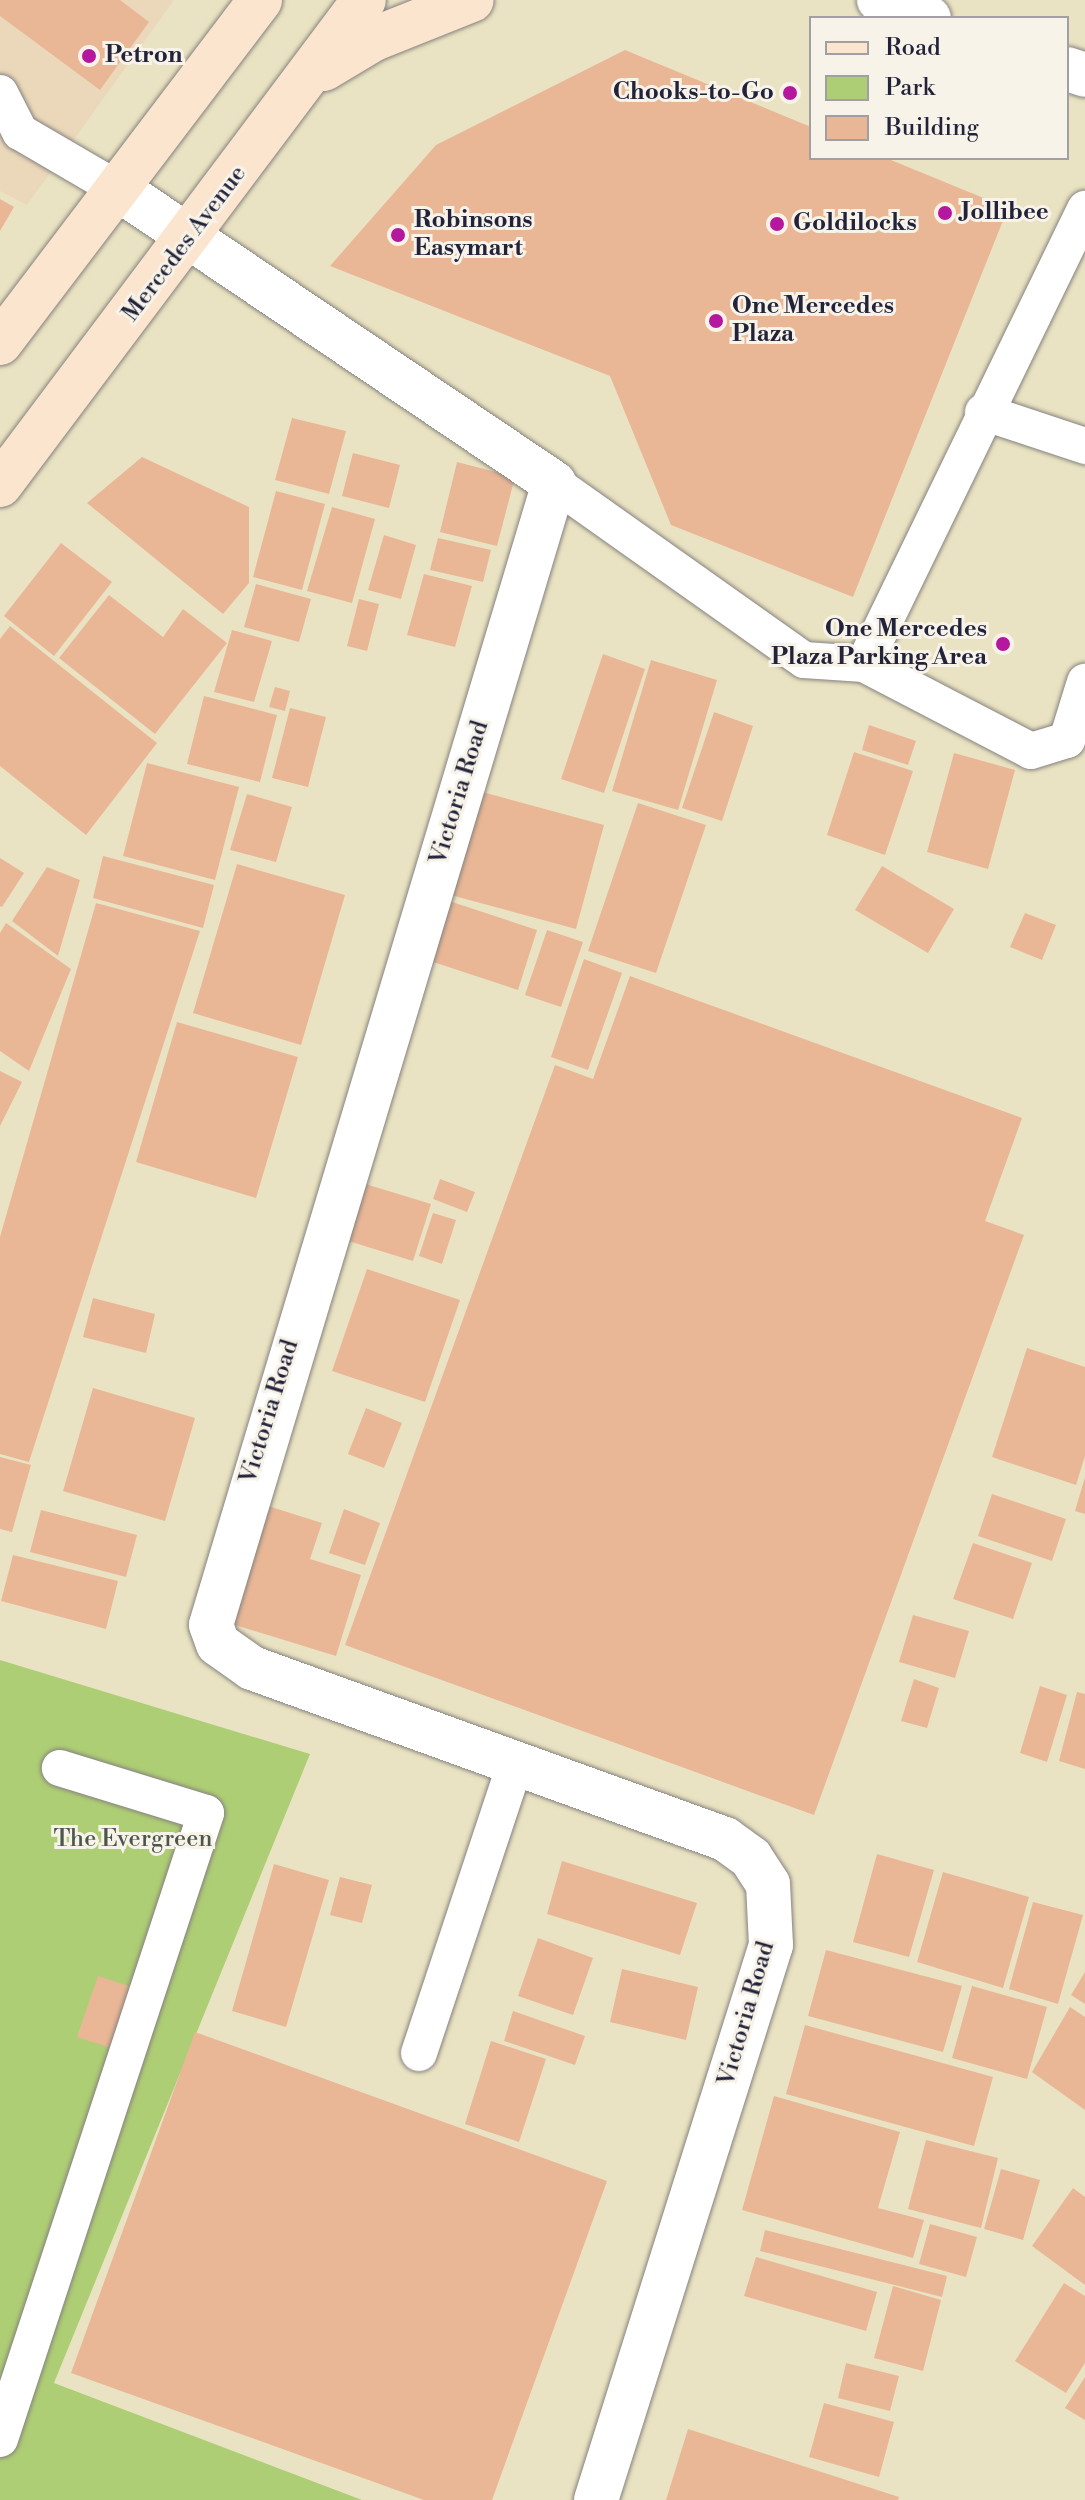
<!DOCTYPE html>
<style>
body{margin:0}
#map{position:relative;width:1085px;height:2500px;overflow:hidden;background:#eae3c3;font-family:"Libre Bodoni",serif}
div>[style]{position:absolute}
.built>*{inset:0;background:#ebd8ba}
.green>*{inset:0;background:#aece75}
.building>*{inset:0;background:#e9b796}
.roads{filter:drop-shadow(0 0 2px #86827f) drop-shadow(0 0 2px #86827f)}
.service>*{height:36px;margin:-18px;padding:0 18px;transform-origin:18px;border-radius:18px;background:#fff}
.minor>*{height:44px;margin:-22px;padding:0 22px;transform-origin:22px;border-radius:22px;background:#fff}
.tertiary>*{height:44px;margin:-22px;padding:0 22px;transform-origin:22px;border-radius:22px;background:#fff}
.secondary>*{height:44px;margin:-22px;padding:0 22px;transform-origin:22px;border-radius:22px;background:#fbe5cf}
.dots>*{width:22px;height:22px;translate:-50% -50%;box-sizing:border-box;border:4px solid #f7f3e8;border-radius:50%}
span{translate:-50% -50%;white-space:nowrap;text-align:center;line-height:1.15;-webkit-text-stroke:6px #f7f3e8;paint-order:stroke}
.poi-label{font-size:24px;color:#22223b;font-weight:700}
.left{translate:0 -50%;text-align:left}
.right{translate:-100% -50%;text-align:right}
.street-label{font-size:24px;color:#22223b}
.park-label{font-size:24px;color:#4c564c}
.legend{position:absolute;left:809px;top:16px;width:260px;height:144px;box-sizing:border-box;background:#f7f3e8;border:2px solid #a29fa3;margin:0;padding:10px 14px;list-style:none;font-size:24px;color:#22223b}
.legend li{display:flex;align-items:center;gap:16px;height:40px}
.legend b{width:40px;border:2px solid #a29fa3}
</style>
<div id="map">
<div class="built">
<i style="clip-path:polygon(0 0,174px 0,27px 205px,0 191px)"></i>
</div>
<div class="green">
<i style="clip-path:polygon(0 1660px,310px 1754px,54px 2383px,362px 2500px,0 2500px)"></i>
</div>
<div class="building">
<i style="clip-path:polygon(0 0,120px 0,149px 22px,100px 90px,0 16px)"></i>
<i style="clip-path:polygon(625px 50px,811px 127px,811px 158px,886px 158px,1008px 208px,853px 597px,671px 525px,610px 376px,330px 266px,436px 145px)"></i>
<i style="clip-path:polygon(0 199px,14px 207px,0 231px)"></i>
<i style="clip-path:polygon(292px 418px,346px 431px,329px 494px,275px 480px)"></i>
<i style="clip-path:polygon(353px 453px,400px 465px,389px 508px,342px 496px)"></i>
<i style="clip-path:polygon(142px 457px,249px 507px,249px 583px,223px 614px,87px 503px)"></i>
<i style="clip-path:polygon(457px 462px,515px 477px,497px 546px,440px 532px)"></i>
<i style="clip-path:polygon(276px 491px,325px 504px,302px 590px,253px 577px)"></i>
<i style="clip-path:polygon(332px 507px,375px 519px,352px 603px,307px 591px)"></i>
<i style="clip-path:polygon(384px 535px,416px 545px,401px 599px,368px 590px)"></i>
<i style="clip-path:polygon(438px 538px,491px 550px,483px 582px,430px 570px)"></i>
<i style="clip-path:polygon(61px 543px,112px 582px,54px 656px,4px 616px)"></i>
<i style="clip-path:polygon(424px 574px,472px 586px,455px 647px,407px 635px)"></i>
<i style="clip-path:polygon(256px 584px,311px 599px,299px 642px,244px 627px)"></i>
<i style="clip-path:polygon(109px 595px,163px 637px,183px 609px,227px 643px,155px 734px,59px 658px)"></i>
<i style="clip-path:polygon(359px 599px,379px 604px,367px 651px,347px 646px)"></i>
<i style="clip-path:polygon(10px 626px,157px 743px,86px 835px,0 766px,0 639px)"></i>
<i style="clip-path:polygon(232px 630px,272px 641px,254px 702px,214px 692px)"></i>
<i style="clip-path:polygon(603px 654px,645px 669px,604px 793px,561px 779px)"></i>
<i style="clip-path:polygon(651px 660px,717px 680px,678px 810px,612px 791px)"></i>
<i style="clip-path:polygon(275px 687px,290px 691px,285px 711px,269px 707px)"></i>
<i style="clip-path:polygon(204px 696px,277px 715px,260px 782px,187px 764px)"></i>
<i style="clip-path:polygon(290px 708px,326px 717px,308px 787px,272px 778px)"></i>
<i style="clip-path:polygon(714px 712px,753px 726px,722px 821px,682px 808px)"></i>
<i style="clip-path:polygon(869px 725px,916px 741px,908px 765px,862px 750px)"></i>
<i style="clip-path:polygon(854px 752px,913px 771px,885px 855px,827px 835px)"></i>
<i style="clip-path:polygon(954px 753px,1015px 770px,988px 869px,927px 852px)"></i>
<i style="clip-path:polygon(147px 763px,239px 787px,215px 880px,123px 856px)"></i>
<i style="clip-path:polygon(475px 790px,604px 825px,576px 929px,447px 894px)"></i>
<i style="clip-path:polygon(247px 794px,292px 807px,276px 862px,230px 850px)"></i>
<i style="clip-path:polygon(638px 803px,706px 825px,656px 973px,588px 951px)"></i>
<i style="clip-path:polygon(103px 856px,214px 885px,203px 928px,93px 898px)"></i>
<i style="clip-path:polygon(0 858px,24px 873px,2px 907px,0 906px)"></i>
<i style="clip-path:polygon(237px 864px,345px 895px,301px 1045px,193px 1013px)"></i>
<i style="clip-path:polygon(882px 866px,954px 909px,928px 953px,855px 910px)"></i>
<i style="clip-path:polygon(47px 867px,80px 880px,58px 956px,12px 921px)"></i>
<i style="clip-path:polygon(440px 898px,537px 930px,518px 990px,421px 958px)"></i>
<i style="clip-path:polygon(96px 903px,200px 931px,29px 1462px,0 1454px,0 1237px)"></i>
<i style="clip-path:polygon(1025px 913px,1056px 925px,1042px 960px,1010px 947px)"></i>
<i style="clip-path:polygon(6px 923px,71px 969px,29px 1071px,0 1051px,0 933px)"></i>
<i style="clip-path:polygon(547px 930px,583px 942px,561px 1007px,525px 995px)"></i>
<i style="clip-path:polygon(584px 959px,622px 973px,588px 1070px,551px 1057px)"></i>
<i style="clip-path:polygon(630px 976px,1022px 1118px,985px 1221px,1024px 1235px,814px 1815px,345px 1645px,555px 1065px,593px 1079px)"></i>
<i style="clip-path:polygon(177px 1022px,298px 1057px,256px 1198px,136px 1162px)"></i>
<i style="clip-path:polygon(0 1071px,22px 1082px,0 1126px)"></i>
<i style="clip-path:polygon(440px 1179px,475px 1192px,467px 1212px,433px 1199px)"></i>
<i style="clip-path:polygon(359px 1182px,431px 1204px,413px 1261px,342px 1239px)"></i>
<i style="clip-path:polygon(433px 1213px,456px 1220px,442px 1264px,419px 1256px)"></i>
<i style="clip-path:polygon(367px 1269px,460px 1300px,425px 1402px,332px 1371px)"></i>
<i style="clip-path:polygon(93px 1298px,155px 1314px,146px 1353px,83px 1337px)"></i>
<i style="clip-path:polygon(1027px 1348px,1085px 1367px,1085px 1456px,1076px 1485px,992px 1457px)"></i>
<i style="clip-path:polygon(93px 1388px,195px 1418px,165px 1521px,63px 1491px)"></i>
<i style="clip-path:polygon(366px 1408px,402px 1423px,384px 1468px,348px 1454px)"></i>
<i style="clip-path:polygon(0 1457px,31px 1465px,12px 1532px,0 1529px)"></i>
<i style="clip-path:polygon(1085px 1477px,1085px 1514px,1075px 1511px)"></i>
<i style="clip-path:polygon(992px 1494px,1066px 1519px,1052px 1561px,978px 1536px)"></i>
<i style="clip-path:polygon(268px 1506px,322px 1523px,310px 1559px,361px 1575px,336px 1656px,232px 1624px)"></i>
<i style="clip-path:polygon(344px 1509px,380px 1523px,365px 1565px,329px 1553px)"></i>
<i style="clip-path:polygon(41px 1510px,137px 1535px,126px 1577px,30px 1552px)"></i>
<i style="clip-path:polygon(973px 1543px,1032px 1563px,1013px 1619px,953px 1599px)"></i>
<i style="clip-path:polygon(13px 1555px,118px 1581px,106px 1629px,1px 1601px)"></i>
<i style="clip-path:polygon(913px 1615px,969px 1631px,955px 1678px,899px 1662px)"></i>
<i style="clip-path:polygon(914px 1679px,939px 1688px,927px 1728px,901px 1721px)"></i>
<i style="clip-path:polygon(1040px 1686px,1067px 1695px,1047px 1762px,1020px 1753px)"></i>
<i style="clip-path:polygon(1077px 1692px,1085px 1694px,1085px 1769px,1059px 1761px)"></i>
<i style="clip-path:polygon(877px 1854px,934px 1870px,909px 1957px,853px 1942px)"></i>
<i style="clip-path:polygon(562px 1861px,697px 1903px,680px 1955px,547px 1914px)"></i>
<i style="clip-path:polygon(274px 1864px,329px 1880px,286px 2027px,232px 2011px)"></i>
<i style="clip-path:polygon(943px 1872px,1029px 1897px,1003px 1988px,917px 1962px)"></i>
<i style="clip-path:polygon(340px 1877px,372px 1885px,362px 1923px,330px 1915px)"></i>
<i style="clip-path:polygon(1033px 1902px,1083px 1915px,1058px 2004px,1009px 1989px)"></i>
<i style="clip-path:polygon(538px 1938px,593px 1958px,573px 2015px,518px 1996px)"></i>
<i style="clip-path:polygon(826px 1950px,962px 1986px,943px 2052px,808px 2016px)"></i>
<i style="clip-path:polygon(622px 1969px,698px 1987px,686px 2040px,610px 2022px)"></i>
<i style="clip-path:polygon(1085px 1972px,1085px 2004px,1071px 1995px)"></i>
<i style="clip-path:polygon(98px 1976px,134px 1988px,114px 2049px,77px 2037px)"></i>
<i style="clip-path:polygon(972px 1986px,1047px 2007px,1027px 2079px,952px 2058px)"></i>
<i style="clip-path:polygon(1070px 2007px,1085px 2017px,1085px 2110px,1032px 2072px)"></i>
<i style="clip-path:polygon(513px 2011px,585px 2036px,575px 2065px,504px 2041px)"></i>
<i style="clip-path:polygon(805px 2025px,993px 2077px,974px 2146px,786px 2094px)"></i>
<i style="clip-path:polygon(195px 2032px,607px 2181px,492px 2500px,424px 2500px,71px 2373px)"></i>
<i style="clip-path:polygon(491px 2041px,546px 2059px,519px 2142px,465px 2124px)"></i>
<i style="clip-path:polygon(774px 2096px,900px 2132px,878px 2208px,924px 2220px,913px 2258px,742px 2210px)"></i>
<i style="clip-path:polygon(926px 2140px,998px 2158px,981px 2228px,908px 2209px)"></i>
<i style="clip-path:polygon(1001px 2169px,1040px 2180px,1023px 2240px,984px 2229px)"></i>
<i style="clip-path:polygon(1073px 2188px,1085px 2197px,1085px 2285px,1032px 2246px)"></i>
<i style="clip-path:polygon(930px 2224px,977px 2237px,966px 2277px,919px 2264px)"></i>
<i style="clip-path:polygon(765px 2230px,947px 2276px,942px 2297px,760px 2251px)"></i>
<i style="clip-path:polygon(756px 2257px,877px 2292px,866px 2331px,744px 2296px)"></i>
<i style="clip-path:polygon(1064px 2283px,1085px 2296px,1085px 2363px,1066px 2393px,1015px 2361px)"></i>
<i style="clip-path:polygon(893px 2286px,941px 2300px,923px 2371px,874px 2358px)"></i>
<i style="clip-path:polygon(846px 2363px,899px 2376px,890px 2411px,838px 2398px)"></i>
<i style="clip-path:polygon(1085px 2377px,1085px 2420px,1065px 2408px)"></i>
<i style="clip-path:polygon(824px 2403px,894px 2422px,879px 2477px,809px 2457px)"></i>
<i style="clip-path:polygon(688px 2429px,899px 2497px,898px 2500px,666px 2500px)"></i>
</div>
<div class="roads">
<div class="service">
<i style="left:0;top:93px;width:44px;rotate:62.9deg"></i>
<i style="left:20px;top:132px;width:117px;rotate:30.3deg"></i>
<i style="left:983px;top:412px;width:108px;rotate:18.4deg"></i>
<i style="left:554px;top:483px;width:306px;rotate:35.3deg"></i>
<i style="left:804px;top:660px;width:60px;rotate:3.8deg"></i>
<i style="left:864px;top:664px;width:506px;rotate:-64.09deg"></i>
<i style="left:864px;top:664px;width:188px;rotate:27.5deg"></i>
<i style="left:1031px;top:751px;width:38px;rotate:-17deg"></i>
<i style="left:1067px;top:740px;width:61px;rotate:-72.8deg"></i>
<i style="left:419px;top:2053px;width:305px;rotate:-71.6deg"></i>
<i style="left:0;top:2439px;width:659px;rotate:-71.78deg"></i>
<i style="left:206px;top:1813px;width:153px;rotate:-162.9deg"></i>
</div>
<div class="minor">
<i style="left:121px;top:191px;width:522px;rotate:33.99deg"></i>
<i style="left:554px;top:483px;width:1192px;rotate:106.72deg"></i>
<i style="left:211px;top:1625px;width:20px;rotate:70deg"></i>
<i style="left:218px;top:1644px;width:42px;rotate:35.2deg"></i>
<i style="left:252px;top:1668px;width:503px;rotate:19.88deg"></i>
<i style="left:725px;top:1839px;width:32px;rotate:36deg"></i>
<i style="left:751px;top:1858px;width:31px;rotate:57deg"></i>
<i style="left:768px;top:1884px;width:61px;rotate:87.2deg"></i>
<i style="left:771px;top:1945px;width:582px;rotate:107.5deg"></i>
</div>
<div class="tertiary">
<i style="left:879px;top:0;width:53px;rotate:19.8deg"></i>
<i style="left:1067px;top:69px;width:19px;rotate:18deg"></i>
</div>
<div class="secondary">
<i style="left:324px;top:69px;width:58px;rotate:-31deg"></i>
<i style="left:374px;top:39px;width:105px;rotate:-21.7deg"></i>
<i style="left:0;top:343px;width:430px;rotate:-52.8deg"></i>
<i style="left:0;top:485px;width:606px;rotate:-53.11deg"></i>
</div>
</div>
<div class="dots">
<i style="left:89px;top:56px;background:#b5179e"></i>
<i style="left:790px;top:93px;background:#b5179e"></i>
<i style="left:945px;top:213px;background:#b5179e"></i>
<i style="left:777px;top:224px;background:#b5179e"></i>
<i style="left:398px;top:235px;background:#b5179e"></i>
<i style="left:716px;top:321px;background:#b5179e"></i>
<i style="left:1003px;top:644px;background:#b5179e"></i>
</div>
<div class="poi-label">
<span class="left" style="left:105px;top:56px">Petron</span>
<span class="right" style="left:774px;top:93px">Chooks-to-Go</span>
<span class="left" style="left:961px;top:213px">Jollibee</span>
<span class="left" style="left:414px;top:235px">Robinsons<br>Easymart</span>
<span class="left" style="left:793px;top:224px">Goldilocks</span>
<span class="left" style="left:732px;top:321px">One Mercedes<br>Plaza</span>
<span class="right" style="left:987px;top:644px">One Mercedes<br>Plaza Parking Area</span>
</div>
<div class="street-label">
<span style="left:185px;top:244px;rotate:-53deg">Mercedes Avenue</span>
<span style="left:460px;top:793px;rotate:-73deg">Victoria Road</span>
<span style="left:270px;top:1412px;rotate:-73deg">Victoria Road</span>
<span style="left:747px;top:2014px;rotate:-74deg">Victoria Road</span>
</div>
<div class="park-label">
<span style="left:133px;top:1840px">The Evergreen</span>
</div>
<ul class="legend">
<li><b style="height:10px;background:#fbe5cf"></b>Road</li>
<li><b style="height:22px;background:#aece75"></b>Park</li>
<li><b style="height:22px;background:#e9b796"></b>Building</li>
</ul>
</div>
